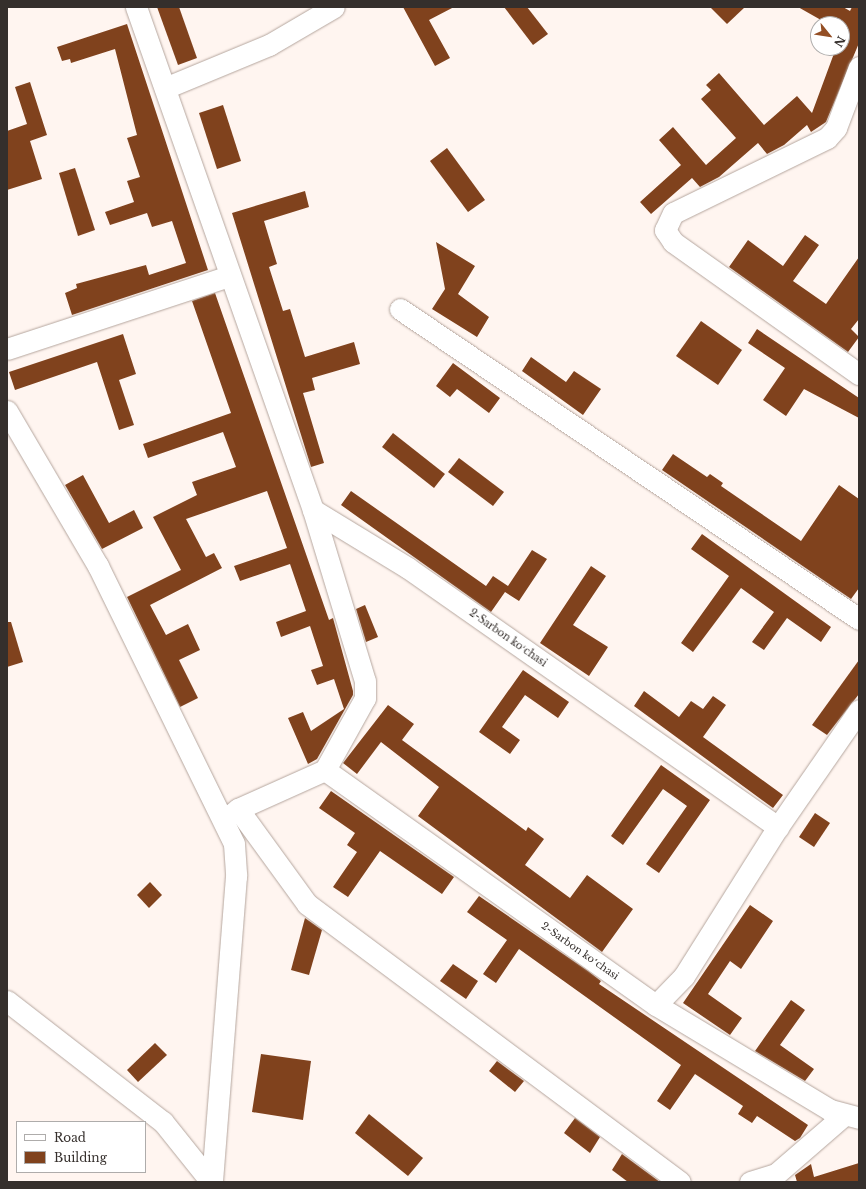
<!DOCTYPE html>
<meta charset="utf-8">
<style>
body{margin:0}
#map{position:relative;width:866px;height:1189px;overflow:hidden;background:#fff5f0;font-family:"Libre Baskerville",serif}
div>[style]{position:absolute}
.building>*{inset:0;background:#80421d}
.roads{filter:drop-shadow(0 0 1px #b5a69e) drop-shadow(0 0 1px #b5a69e)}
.minor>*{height:21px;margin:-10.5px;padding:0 10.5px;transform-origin:10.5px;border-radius:10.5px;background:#fff}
span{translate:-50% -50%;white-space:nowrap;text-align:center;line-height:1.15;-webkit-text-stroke:4px #fff;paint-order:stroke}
.street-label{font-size:10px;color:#352f2c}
.frame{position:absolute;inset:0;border:8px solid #352f2c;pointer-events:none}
.legend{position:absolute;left:16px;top:1121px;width:130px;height:52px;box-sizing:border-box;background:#fff;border:1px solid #aeacab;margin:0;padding:5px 7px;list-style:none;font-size:12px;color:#352f2c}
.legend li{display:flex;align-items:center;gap:8px;height:20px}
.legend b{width:20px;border:1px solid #aeacab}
.north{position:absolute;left:810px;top:16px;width:40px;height:40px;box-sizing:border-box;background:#fff;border:1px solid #aeacab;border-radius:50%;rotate:120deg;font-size:11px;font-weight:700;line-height:16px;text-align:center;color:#352f2c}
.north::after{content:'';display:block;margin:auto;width:14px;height:18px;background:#944f25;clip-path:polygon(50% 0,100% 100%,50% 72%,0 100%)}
</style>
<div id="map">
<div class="building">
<i style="clip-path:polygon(157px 7px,179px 7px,197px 58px,178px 65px)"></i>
<i style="clip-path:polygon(403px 7px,454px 7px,429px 20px,450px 58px,435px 66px)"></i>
<i style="clip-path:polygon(504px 7px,527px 7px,548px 34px,533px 45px)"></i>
<i style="clip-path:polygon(710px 7px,745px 7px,727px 24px)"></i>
<i style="clip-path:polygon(798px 7px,843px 7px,850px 11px,852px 7px,859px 7px,859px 43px,826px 122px,811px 132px,807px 125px,784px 145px,767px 154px,758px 143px,719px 177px,700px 187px,692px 178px,651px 214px,640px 202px,681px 165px,659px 140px,673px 127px,706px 165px,736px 138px,701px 99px,711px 90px,706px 85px,719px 73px,764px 125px,797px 96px,812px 113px,836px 48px,842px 48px,845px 24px,828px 24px)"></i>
<i style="clip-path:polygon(127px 24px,208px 270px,72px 315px,65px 293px,77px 288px,76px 284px,146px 265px,149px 275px,186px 263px,172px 221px,152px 227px,147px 213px,110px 225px,105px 212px,134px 202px,127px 181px,140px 177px,127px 138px,137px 135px,115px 49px,71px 63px,70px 59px,62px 61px,57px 47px)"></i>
<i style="clip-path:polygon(30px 82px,47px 135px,30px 141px,42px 179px,7px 190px,7px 131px,27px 124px,15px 87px)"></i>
<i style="clip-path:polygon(223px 105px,241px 161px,217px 169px,199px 113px)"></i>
<i style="clip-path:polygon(447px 148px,485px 200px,468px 212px,430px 161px)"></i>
<i style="clip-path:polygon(75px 168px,95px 230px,78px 236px,59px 173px)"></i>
<i style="clip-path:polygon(305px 191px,309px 207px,264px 221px,277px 264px,269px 267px,283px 311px,290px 309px,305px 357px,354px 342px,360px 364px,312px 378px,315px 390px,303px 393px,324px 463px,311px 467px,232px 213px)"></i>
<i style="clip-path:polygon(805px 235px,819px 245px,793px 281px,826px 304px,859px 257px,859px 319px,851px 329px,859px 337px,848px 352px,729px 267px,748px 240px,783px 266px)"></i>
<i style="clip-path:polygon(436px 242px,475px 266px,458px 294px,489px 317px,477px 337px,432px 309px,445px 289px)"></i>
<i style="clip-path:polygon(215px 293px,329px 620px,333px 618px,353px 691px,353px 695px,317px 759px,308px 764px,288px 718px,303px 712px,311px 731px,344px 709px,334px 679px,317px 685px,311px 670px,323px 666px,310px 626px,281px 637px,276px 622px,306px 611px,290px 564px,240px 581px,234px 566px,287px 548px,267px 491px,186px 519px,206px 557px,214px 553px,222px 568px,150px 605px,166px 635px,188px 624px,200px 650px,179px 660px,198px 698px,180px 707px,127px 597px,181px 570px,153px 517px,197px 495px,192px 482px,236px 467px,223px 432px,148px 458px,143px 444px,231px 413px,192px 301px)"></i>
<i style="clip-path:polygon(701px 321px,742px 350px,718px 385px,676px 356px)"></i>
<i style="clip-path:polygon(757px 329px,859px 398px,859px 418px,804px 389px,786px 416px,763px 400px,785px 368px,748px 343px)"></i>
<i style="clip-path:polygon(123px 334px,136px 374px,119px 380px,134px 425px,119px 430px,97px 362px,15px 390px,9px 372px)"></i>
<i style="clip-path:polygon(531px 357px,566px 382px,574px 371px,601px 389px,583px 415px,522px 371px)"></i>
<i style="clip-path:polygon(453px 363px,500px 398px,489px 413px,457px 389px,450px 397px,436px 386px)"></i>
<i style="clip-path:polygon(393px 433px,445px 474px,434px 488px,382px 447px)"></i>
<i style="clip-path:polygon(673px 454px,707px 477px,710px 474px,723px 483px,721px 486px,801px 541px,839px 485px,859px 499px,859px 588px,851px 599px,662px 470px)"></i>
<i style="clip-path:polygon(459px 458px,504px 492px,493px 506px,448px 472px)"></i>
<i style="clip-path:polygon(83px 475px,109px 523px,134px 510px,143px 528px,102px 549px,65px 485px)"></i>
<i style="clip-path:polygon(351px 491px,486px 586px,493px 576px,508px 586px,532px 550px,547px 559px,519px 601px,505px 592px,491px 612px,341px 505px)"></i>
<i style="clip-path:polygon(702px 534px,831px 627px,821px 642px,787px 618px,764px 650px,752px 642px,774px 612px,741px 588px,693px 652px,681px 643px,729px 576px,691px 549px)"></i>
<i style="clip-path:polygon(591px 566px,606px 576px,573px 625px,608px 647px,589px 676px,540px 643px)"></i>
<i style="clip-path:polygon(365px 605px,378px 637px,366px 642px,356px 609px)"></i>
<i style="clip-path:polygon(7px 622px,11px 622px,23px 662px,7px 667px)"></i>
<i style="clip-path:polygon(859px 660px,859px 694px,827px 735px,812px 725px)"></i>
<i style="clip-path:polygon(523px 670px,569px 702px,558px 718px,525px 695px,502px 727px,520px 740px,510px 754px,479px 732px)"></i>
<i style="clip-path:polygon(644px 691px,679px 717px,691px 701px,703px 709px,713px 696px,726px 705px,703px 737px,783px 795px,773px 808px,634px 706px)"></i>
<i style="clip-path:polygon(388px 705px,414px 724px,402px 740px,526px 831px,528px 827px,544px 839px,525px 865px,570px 898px,587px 875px,633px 909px,602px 952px,418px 816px,439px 787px,381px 742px,357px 774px,343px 763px)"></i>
<i style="clip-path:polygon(661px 765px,710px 800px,659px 873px,646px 864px,687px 806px,663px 789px,623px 845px,611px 836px)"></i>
<i style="clip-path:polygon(331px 791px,454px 877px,442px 894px,380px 851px,348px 897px,333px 887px,357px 852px,347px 845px,355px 833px,319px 808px)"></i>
<i style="clip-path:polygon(815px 813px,830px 823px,814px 847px,799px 837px)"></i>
<i style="clip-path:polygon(150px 882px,162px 895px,149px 908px,137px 895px)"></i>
<i style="clip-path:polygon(479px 896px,588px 971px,601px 981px,599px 984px,808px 1125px,800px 1138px,795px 1141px,757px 1116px,752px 1123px,738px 1114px,743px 1106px,695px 1074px,670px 1110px,657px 1101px,681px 1065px,519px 949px,496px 983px,483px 974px,507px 940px,467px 912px)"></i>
<i style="clip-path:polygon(750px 905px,773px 921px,741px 969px,730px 961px,708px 994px,742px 1018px,730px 1035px,683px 1003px)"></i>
<i style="clip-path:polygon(305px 918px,322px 930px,309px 975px,291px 970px)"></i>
<i style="clip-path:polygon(453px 964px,478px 981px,466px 999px,440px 981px)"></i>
<i style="clip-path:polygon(791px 1000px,805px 1010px,780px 1045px,814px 1069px,805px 1081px,755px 1051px)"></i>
<i style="clip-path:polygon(155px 1043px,167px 1055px,138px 1082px,127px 1070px)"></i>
<i style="clip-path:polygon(261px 1054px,311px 1061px,303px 1120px,252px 1112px)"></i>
<i style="clip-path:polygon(497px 1061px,524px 1081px,515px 1092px,489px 1071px)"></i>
<i style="clip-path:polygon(369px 1114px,423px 1158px,408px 1176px,355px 1133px)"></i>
<i style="clip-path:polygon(575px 1118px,600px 1137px,590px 1153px,564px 1133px)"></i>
<i style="clip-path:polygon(622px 1154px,660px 1182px,628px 1182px,612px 1170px)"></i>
<i style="clip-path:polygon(859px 1163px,859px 1182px,797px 1182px,795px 1175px,811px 1164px,814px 1177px)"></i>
</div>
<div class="roads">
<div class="minor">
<i style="left:136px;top:7px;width:533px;rotate:70.61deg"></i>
<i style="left:313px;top:510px;width:179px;rotate:73.1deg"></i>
<i style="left:365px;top:681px;width:17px;rotate:90deg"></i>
<i style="left:365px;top:698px;width:82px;rotate:119.1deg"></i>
<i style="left:325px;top:770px;width:95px;rotate:155.9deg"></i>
<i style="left:238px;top:809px;width:18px;rotate:142deg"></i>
<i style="left:859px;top:67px;width:65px;rotate:110.7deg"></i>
<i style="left:836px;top:128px;width:13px;rotate:132deg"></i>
<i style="left:827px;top:138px;width:171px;rotate:154deg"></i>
<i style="left:673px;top:213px;width:19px;rotate:115deg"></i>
<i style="left:665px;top:230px;width:14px;rotate:56deg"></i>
<i style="left:673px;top:242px;width:228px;rotate:35.4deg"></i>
<i style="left:165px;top:88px;width:113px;rotate:-22.5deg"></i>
<i style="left:269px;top:45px;width:75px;rotate:-30.3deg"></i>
<i style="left:400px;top:309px;width:554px;rotate:34.03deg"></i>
<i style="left:7px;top:349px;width:234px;rotate:-18.2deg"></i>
<i style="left:7px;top:411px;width:180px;rotate:59.6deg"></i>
<i style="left:98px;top:566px;width:309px;rotate:63.9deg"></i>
<i style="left:234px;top:844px;width:32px;rotate:86deg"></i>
<i style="left:236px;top:876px;width:307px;rotate:94.5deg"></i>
<i style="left:313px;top:510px;width:111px;rotate:31.4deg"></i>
<i style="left:408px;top:568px;width:452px;rotate:35deg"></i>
<i style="left:325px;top:770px;width:406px;rotate:35.4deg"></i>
<i style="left:656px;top:1005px;width:203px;rotate:31.1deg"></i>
<i style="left:830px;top:1110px;width:30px;rotate:15deg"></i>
<i style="left:238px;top:809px;width:117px;rotate:54deg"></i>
<i style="left:307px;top:904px;width:465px;rotate:36.7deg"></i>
<i style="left:7px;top:1001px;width:197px;rotate:37.8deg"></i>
<i style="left:163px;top:1122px;width:77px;rotate:51.3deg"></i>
<i style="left:656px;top:1005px;width:40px;rotate:-46deg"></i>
<i style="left:684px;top:976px;width:176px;rotate:-57.8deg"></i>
<i style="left:778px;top:827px;width:142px;rotate:-55.3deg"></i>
<i style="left:750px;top:1182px;width:27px;rotate:-17deg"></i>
<i style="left:776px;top:1174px;width:90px;rotate:-40.9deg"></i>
</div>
</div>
<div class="street-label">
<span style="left:508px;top:638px;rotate:35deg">2-Sarbon koʻchasi</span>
<span style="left:580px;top:951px;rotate:35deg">2-Sarbon koʻchasi</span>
</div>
<div class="frame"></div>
<ul class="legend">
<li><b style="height:5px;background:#fff"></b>Road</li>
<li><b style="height:11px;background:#80421d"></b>Building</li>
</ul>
<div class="north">N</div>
</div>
